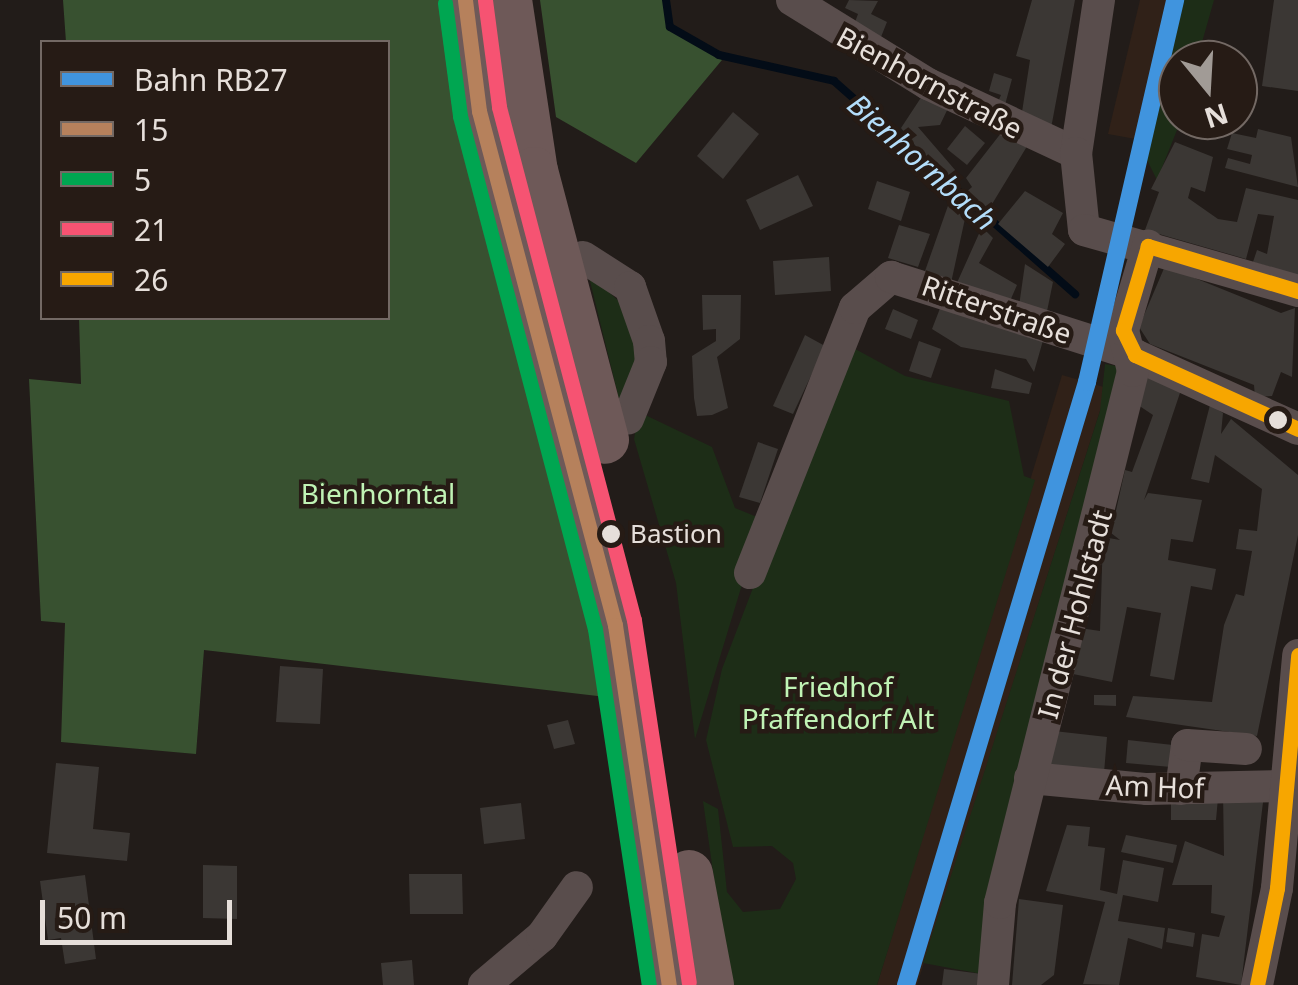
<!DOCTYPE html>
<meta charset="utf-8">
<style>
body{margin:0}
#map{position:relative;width:1298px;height:985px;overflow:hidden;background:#221c19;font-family:"Noto Sans",sans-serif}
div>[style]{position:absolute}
.built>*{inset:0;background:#302118}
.green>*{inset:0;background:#1d2d17}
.forest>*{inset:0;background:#385130}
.stream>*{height:8px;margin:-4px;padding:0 4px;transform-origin:4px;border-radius:4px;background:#030c17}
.building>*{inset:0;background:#3b3734}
.minor>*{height:32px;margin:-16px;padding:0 16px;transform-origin:16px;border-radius:16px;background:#594d4c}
.highway>*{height:48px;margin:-24px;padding:0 24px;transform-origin:24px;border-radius:24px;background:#6e5958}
.bus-1>*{height:15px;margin:-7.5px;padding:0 7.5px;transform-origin:7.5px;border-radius:7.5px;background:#b6815c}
.bus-2>*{height:15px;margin:-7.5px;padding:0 7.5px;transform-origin:7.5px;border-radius:7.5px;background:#00a651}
.bus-3>*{height:15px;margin:-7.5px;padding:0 7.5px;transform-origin:7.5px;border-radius:7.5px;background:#f65372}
.bus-4>*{height:15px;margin:-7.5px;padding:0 7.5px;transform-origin:7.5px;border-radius:7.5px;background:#f7a600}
.rail-1>*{height:18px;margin:-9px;padding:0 9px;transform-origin:9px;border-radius:9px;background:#4094de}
.dots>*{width:28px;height:28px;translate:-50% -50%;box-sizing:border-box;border:5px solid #261b15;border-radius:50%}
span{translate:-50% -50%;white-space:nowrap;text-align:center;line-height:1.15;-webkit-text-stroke:9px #261b15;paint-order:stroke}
.bus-label{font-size:26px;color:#e6dfda}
.left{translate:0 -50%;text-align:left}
.street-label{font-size:28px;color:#e6dfda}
.park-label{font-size:28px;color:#c0f3b5}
.water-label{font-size:30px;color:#b3ddfa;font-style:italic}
.legend{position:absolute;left:40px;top:40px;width:350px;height:280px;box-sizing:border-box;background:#261b15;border:2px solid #736964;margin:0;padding:12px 18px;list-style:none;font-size:30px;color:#e6dfda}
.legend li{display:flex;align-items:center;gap:20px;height:50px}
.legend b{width:50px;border:2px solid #736964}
.north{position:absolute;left:1158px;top:40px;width:100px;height:100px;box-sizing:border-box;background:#261b15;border:2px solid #736964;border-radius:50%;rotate:162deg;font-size:28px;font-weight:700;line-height:40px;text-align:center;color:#e6dfda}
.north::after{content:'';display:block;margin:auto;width:35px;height:45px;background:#a19b96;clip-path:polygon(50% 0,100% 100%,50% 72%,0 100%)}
.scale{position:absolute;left:40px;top:900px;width:192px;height:45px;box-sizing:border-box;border:5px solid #e6dfda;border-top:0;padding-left:12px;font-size:30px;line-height:35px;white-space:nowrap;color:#e6dfda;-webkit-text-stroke:8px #261b15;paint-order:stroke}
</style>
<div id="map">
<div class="built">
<i style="clip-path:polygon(1140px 0,1184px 0,1152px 142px,1108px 134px)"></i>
<i style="clip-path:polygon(1062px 375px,1107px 388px,1100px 411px,917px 985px,877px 985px)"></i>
</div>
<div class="green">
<i style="clip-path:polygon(1184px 0,1214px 0,1197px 60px,1178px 60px,1181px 120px,1157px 180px,1147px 160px)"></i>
<i style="clip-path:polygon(588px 273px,624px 306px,642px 365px,620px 403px)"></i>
<i style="clip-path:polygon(846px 344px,905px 376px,1009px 401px,1024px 476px,1035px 480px,877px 985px,729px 985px,703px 801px,718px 809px,727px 892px,743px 912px,780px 909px,796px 879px,793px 863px,772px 846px,733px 847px,706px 740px,722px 669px)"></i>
<i style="clip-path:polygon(1105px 364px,1122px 367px,982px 974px,923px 963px,1100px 411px)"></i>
<i style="clip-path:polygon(639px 412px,712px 447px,735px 508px,762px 519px,695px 739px,676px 583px,634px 439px)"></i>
</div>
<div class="forest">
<i style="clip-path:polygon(63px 0,450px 0,606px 697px,204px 650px,196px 754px,61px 742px,65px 623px,41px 621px,29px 379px,81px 384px,79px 318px,388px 318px,388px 42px,66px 42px)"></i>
<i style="clip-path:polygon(540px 0,669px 0,672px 24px,722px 60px,636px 163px,556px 117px)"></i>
</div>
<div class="stream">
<i style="left:666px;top:0;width:27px;rotate:82deg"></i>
<i style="left:670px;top:27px;width:56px;rotate:29.7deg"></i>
<i style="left:719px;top:55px;width:118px;rotate:12.7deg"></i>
<i style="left:834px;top:81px;width:322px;rotate:41.5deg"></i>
</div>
<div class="building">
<i style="clip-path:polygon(849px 0,878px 1px,871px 14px,887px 22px,877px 47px,851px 33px,858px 14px,845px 8px)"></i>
<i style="clip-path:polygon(1032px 0,1075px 0,1049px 139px,1020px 125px,1030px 60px,1016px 56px)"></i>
<i style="clip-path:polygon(1274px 0,1298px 0,1298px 91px,1262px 86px)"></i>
<i style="clip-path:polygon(994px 73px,1012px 79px,1002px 116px,994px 111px,1001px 95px,989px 91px)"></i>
<i style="clip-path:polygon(926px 90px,951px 102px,940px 125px,918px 127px,962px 178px,951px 189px,901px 128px)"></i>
<i style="clip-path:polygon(733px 112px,759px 134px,723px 179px,697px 156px)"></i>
<i style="clip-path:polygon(1181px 120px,1221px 120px,1217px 138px,1179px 129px)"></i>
<i style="clip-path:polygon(965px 126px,985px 143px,967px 165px,947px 149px)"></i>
<i style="clip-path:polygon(1005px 128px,1029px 143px,986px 214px,964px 194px,972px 187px,966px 178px)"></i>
<i style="clip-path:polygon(1258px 129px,1291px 137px,1298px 187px,1225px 168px,1228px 158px,1250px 164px,1252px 155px,1227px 149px,1232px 133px,1256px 138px)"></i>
<i style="clip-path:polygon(1175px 142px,1213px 157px,1205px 192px,1191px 187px,1188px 198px,1218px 219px,1237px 222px,1246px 188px,1298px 200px,1298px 275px,1253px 262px,1257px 250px,1267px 254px,1274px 216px,1258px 214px,1246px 259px,1145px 230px,1159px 192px,1151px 189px)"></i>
<i style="clip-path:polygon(798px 175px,813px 206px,760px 230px,746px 200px)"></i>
<i style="clip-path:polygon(877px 181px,910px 192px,901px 221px,868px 209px)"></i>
<i style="clip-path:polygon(1025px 191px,1063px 213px,1052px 234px,1065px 244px,1048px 267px,998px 224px)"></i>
<i style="clip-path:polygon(950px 200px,966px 214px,951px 283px,925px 271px)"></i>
<i style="clip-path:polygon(899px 225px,930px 234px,918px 267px,888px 258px)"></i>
<i style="clip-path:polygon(982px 227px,993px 238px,979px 263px,1017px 285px,1007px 308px,956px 285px)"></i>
<i style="clip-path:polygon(829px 257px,831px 291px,775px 295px,773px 261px)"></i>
<i style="clip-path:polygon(1025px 264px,1053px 282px,1045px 321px,1018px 313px)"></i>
<i style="clip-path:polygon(1165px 266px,1281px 313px,1295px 308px,1292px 377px,1281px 372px,1272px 396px,1255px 397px,1254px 385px,1150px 344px,1139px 327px)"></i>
<i style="clip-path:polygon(702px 295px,741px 295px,740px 339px,717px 357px,728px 408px,712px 415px,697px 416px,694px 398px,692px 356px,716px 341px,716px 329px,703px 330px)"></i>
<i style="clip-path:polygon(944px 298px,1044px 337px,1034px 372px,1026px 359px,961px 347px,932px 329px)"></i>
<i style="clip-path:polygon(893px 309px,918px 320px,911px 339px,885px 329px)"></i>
<i style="clip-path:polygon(805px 335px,825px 346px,793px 414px,773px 406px)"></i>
<i style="clip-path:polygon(919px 341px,941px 349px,931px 378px,909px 371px)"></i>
<i style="clip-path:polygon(1146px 367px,1183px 384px,1144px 500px,1148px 493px,1202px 500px,1193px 542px,1171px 539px,1168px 560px,1216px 569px,1212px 590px,1191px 586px,1174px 680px,1150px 676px,1161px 613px,1127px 607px,1112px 682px,1073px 674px,1080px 628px,1100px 631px,1103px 537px,1120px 540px,1111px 533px,1125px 470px,1132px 472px,1153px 415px,1135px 403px)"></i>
<i style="clip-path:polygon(995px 369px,1032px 383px,1029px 394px,991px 388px)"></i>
<i style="clip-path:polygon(1210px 405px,1223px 413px,1221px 434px,1231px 419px,1298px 475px,1298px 535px,1257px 736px,1126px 717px,1133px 696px,1212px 702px,1224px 625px,1236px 594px,1244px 596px,1252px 551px,1236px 549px,1239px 529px,1257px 531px,1262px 489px,1215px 455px,1209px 483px,1191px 479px)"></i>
<i style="clip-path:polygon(758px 442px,778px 449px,760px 503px,739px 497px)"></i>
<i style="clip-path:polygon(280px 666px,323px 669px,320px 724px,276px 722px)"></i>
<i style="clip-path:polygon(1094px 695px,1116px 695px,1116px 706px,1094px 705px)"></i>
<i style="clip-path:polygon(568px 720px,575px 744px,554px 749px,547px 725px)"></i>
<i style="clip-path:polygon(1054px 731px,1107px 737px,1104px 773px,1050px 769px)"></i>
<i style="clip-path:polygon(1128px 740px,1173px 745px,1171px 767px,1126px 763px)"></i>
<i style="clip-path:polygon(56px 763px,99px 767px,93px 829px,130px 833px,127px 861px,47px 853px)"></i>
<i style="clip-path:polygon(1223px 792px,1264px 794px,1241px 985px,1196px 977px,1202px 934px,1219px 937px,1225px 916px,1211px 913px,1212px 885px,1172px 885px,1185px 841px,1224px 856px)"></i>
<i style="clip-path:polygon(1171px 798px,1218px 798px,1216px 820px,1171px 820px)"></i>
<i style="clip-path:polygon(521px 803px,525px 839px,484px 844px,480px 808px)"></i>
<i style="clip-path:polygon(1067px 825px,1090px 827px,1088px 846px,1105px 848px,1100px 890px,1117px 894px,1123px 860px,1164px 868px,1158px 902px,1123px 895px,1118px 921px,1165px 928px,1162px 949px,1128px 938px,1119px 985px,1083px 984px,1105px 902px,1046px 891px)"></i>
<i style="clip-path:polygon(1126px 835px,1177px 845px,1173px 863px,1121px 852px)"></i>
<i style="clip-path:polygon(203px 865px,237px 866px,237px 919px,203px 918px)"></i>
<i style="clip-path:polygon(409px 874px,462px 874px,463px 914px,410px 914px)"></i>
<i style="clip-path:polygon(85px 875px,96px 959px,65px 964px,61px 938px,48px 940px,40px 881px)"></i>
<i style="clip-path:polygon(1019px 899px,1063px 905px,1054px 975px,1041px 985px,1012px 985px)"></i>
<i style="clip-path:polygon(1168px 928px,1195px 933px,1193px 947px,1166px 942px)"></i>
<i style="clip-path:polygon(412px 960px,414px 985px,383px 985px,381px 963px)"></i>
<i style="clip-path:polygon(944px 969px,982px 974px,981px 985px,942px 985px)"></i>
</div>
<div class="minor">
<i style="left:792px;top:0;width:160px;rotate:31.7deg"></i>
<i style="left:928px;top:84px;width:163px;rotate:25deg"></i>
<i style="left:1099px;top:0;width:155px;rotate:98.5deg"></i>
<i style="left:1076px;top:153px;width:77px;rotate:84.1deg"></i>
<i style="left:1084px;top:230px;width:223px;rotate:15.9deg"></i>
<i style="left:583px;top:257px;width:56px;rotate:32.6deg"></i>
<i style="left:630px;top:287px;width:57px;rotate:70.6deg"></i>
<i style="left:649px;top:341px;width:21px;rotate:85deg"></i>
<i style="left:651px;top:362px;width:61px;rotate:112deg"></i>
<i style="left:750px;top:573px;width:285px;rotate:-68.4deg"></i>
<i style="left:855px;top:308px;width:48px;rotate:-40.7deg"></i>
<i style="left:891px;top:277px;width:256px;rotate:17.7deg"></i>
<i style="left:1135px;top:355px;width:179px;rotate:24.4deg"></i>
<i style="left:1030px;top:778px;width:118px;rotate:5.4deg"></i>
<i style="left:1147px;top:789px;width:134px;rotate:-1.3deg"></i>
<i style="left:1181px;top:789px;width:44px;rotate:-82.2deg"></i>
<i style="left:1187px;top:745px;width:59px;rotate:3.9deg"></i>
<i style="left:484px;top:985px;width:76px;rotate:-40.2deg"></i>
<i style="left:542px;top:936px;width:60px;rotate:-54.5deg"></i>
<i style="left:993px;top:985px;width:82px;rotate:-85.1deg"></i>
<i style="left:1000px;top:903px;width:548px;rotate:-75.96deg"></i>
<i style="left:1133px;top:371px;width:42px;rotate:-103.7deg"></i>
<i style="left:1123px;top:330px;width:88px;rotate:-73.4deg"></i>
<i style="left:1257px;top:985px;width:99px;rotate:-78.3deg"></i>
<i style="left:1277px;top:888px;width:234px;rotate:-84.8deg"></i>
</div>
<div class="highway">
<i style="left:465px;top:0;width:112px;rotate:82.8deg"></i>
<i style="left:479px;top:111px;width:532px;rotate:75.18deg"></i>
<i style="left:615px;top:625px;width:364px;rotate:81.5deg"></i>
<i style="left:508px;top:0;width:173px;rotate:81.4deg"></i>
<i style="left:534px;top:171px;width:278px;rotate:75.2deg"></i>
<i style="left:689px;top:874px;width:113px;rotate:79.3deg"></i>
</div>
<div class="bus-1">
<i style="left:465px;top:0;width:112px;rotate:82.8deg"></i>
<i style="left:479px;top:111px;width:532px;rotate:75.18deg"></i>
<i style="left:615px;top:625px;width:364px;rotate:81.5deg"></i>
</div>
<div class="bus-2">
<i style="left:445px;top:3px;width:114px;rotate:82.4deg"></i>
<i style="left:460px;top:116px;width:530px;rotate:75.26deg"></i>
<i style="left:595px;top:629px;width:360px;rotate:81.4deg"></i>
</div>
<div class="bus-3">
<i style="left:485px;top:0;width:108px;rotate:82.5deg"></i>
<i style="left:499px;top:107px;width:530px;rotate:75.26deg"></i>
<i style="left:634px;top:620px;width:366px;rotate:81.4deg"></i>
</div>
<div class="bus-4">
<i style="left:1298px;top:291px;width:157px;rotate:-163.3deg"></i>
<i style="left:1148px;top:246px;width:88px;rotate:106.6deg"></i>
<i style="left:1123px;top:330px;width:28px;rotate:64deg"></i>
<i style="left:1135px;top:355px;width:179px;rotate:24.4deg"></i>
<i style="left:1257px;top:985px;width:99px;rotate:-78.3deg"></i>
<i style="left:1277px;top:888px;width:234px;rotate:-84.8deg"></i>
</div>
<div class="rail-1">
<i style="left:906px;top:985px;width:630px;rotate:-73.29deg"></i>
<i style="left:1087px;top:382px;width:392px;rotate:-77deg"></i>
</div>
<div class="dots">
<i style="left:1278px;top:420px;background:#e6dfda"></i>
<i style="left:611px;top:534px;background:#e6dfda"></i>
</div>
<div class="bus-label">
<span class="left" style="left:630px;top:534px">Bastion</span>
</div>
<div class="street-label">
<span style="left:930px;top:82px;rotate:28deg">Bienhornstraße</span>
<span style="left:997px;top:309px;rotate:19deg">Ritterstraße</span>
<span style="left:1074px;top:614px;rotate:-75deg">In der Hohlstadt</span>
<span style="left:1155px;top:786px;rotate:2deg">Am Hof</span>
</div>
<div class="park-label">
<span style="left:378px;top:493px">Bienhorntal</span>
<span style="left:838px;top:702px">Friedhof<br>Pfaffendorf Alt</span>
</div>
<div class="water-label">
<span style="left:922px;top:162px;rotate:42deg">Bienhornbach</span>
</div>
<ul class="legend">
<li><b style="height:12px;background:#4094de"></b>Bahn RB27</li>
<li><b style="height:12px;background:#b6815c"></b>15</li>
<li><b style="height:12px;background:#00a651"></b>5</li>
<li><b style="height:12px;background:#f65372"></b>21</li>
<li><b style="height:12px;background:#f7a600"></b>26</li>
</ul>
<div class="north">N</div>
<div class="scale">50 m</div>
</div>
